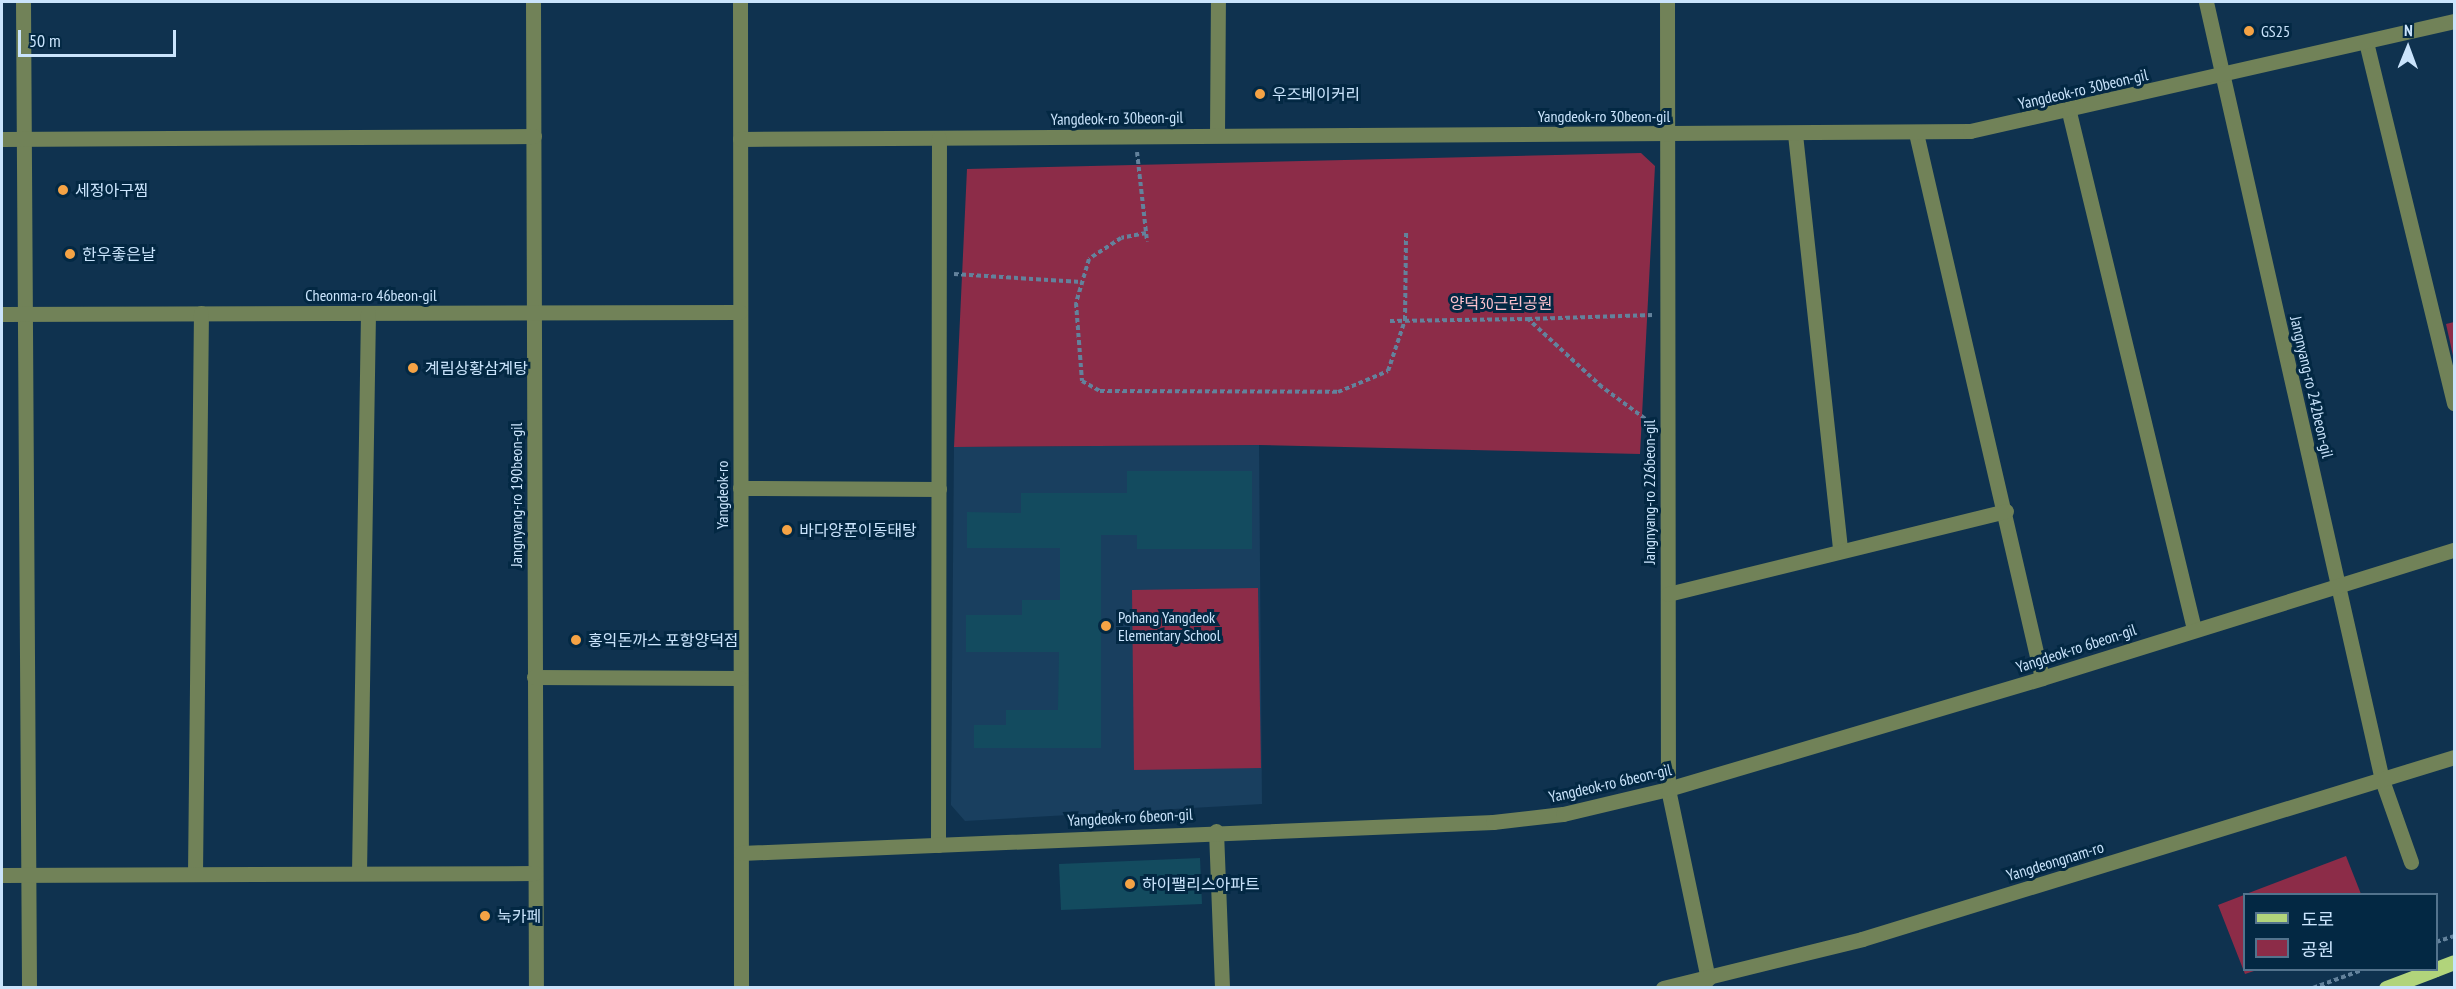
<!DOCTYPE html>
<meta charset="utf-8">
<style>
body{margin:0}
#map{position:relative;width:2456px;height:989px;overflow:hidden;background:#0f324f;font-family:"PT Sans Narrow","Noto Sans KR",sans-serif}
div>[style]{position:absolute}
.built>*{inset:0;background:#193f5f}
.green>*{inset:0;background:#8c2c48}
.building>*{inset:0;background:#134b5f}
.path>*{height:4px;margin-top:-2px;transform-origin:0;background:repeating-linear-gradient(90deg,#63829c 0 4.5px,transparent 0 7.5px)}
.minor>*{height:15px;margin:-7.5px;padding:0 7.5px;transform-origin:7.5px;border-radius:7.5px;background:#718258}
.major>*{height:15px;margin:-7.5px;padding:0 7.5px;transform-origin:7.5px;border-radius:7.5px;background:#b1d47b}
.dots>*{width:16px;height:16px;translate:-50% -50%;box-sizing:border-box;border:3px solid #032843;border-radius:50%}
span{translate:-50% -50%;white-space:nowrap;text-align:center;line-height:1.15;-webkit-text-stroke:6px #032843;paint-order:stroke}
.poi-label{font-size:16px;color:#cae4fc}
.left{translate:0 -50%;text-align:left}
.street-label{font-size:16px;color:#cae4fc}
.park-label{font-size:16px;color:#fec3ce}
.frame{position:absolute;inset:0;border:3px solid #cae4fc;pointer-events:none}
.legend{position:absolute;left:2243px;top:893px;width:195px;height:78px;box-sizing:border-box;background:#032843;border:2px solid #53738d;margin:0;padding:8px 10px;list-style:none;font-size:18px;color:#cae4fc}
.legend li{display:flex;align-items:center;gap:12px;height:30px}
.legend b{width:30px;border:2px solid #53738d}
.north{position:absolute;left:2378px;top:18px;width:60px;height:60px;-webkit-text-stroke:4px #032843;paint-order:stroke;rotate:1deg;font-size:16px;font-weight:700;line-height:24px;text-align:center;color:#cae4fc}
.north::after{content:'';display:block;margin:auto;width:21px;height:27px;background:#cae4fc;clip-path:polygon(50% 0,100% 100%,50% 72%,0 100%)}
.scale{position:absolute;left:18px;top:30px;width:158px;height:27px;box-sizing:border-box;border:3px solid #cae4fc;border-top:0;padding-left:8px;font-size:18px;line-height:21px;white-space:nowrap;color:#cae4fc;-webkit-text-stroke:4px #032843;paint-order:stroke}
</style>
<div id="map">
<div class="built">
<i style="clip-path:polygon(1259px 445px,1262px 804px,965px 821px,951px 805px,954px 447px)"></i>
</div>
<div class="green">
<i style="clip-path:polygon(1641px 153px,1655px 166px,1640px 454px,1259px 445px,954px 447px,967px 169px)"></i>
<i style="clip-path:polygon(2454px 322px,2454px 360px,2446px 324px)"></i>
<i style="clip-path:polygon(1258px 588px,1261px 768px,1134px 770px,1132px 590px)"></i>
<i style="clip-path:polygon(2346px 856px,2361px 894px,2246px 894px)"></i>
<i style="clip-path:polygon(2244px 895px,2244px 970px,2257px 970px,2245px 974px,2218px 905px)"></i>
</div>
<div class="building">
<i style="clip-path:polygon(1127px 471px,1252px 471px,1252px 549px,1137px 549px,1137px 535px,1101px 535px,1101px 748px,974px 748px,974px 725px,1006px 725px,1006px 710px,1058px 710px,1059px 652px,966px 652px,966px 615px,1022px 615px,1022px 600px,1060px 600px,1060px 548px,967px 548px,967px 512px,1021px 513px,1021px 493px,1127px 493px)"></i>
<i style="clip-path:polygon(1200px 858px,1202px 904px,1061px 910px,1059px 864px)"></i>
</div>
<div class="path">
<i style="left:1137px;top:152px;width:90px;rotate:83.6deg"></i>
<i style="left:1146px;top:233px;width:25px;rotate:169deg"></i>
<i style="left:1121px;top:238px;width:38px;rotate:147deg"></i>
<i style="left:1089px;top:259px;width:46px;rotate:106.5deg"></i>
<i style="left:1076px;top:303px;width:78px;rotate:85.6deg"></i>
<i style="left:1082px;top:381px;width:21px;rotate:29deg"></i>
<i style="left:1100px;top:391px;width:238px;rotate:0.2deg"></i>
<i style="left:1338px;top:392px;width:54px;rotate:-22.8deg"></i>
<i style="left:1388px;top:371px;width:54px;rotate:-71.6deg"></i>
<i style="left:1405px;top:320px;width:87px;rotate:-89.3deg"></i>
<i style="left:954px;top:274px;width:128px;rotate:3.6deg"></i>
<i style="left:1390px;top:321px;width:138px;rotate:-0.8deg"></i>
<i style="left:1651px;top:423px;width:61px;rotate:-143.7deg"></i>
<i style="left:1602px;top:387px;width:100px;rotate:-137.4deg"></i>
<i style="left:1528px;top:319px;width:125px;rotate:-1.8deg"></i>
<i style="left:2436px;top:942px;width:19px;rotate:-18deg"></i>
<i style="left:2313px;top:988px;width:52px;rotate:-20.2deg"></i>
</div>
<div class="minor">
<i style="left:23px;top:2px;width:986px;rotate:89.65deg"></i>
<i style="left:533px;top:2px;width:986px;rotate:89.83deg"></i>
<i style="left:740px;top:2px;width:986px;rotate:89.94deg"></i>
<i style="left:1667px;top:2px;width:787px;rotate:89.93deg"></i>
<i style="left:1668px;top:789px;width:194px;rotate:78.1deg"></i>
<i style="left:2206px;top:2px;width:798px;rotate:77.25deg"></i>
<i style="left:2382px;top:780px;width:87px;rotate:70.5deg"></i>
<i style="left:2366px;top:42px;width:372px;rotate:76.3deg"></i>
<i style="left:2069px;top:112px;width:532px;rotate:76.41deg"></i>
<i style="left:1916px;top:133px;width:559px;rotate:76.98deg"></i>
<i style="left:1795px;top:134px;width:419px;rotate:83.8deg"></i>
<i style="left:1217px;top:135px;width:133px;rotate:-89.6deg"></i>
<i style="left:2px;top:139px;width:532px;rotate:-0.32deg"></i>
<i style="left:740px;top:139px;width:1230px;rotate:-0.37deg"></i>
<i style="left:1970px;top:131px;width:496px;rotate:-12.8deg"></i>
<i style="left:2px;top:314px;width:738px;rotate:-0.16deg"></i>
<i style="left:740px;top:488px;width:199px;rotate:0.3deg"></i>
<i style="left:1668px;top:594px;width:348px;rotate:-13.8deg"></i>
<i style="left:534px;top:677px;width:206px;rotate:0.3deg"></i>
<i style="left:1216px;top:831px;width:157px;rotate:87.8deg"></i>
<i style="left:938px;top:845px;width:707px;rotate:-89.92deg"></i>
<i style="left:741px;top:853px;width:753px;rotate:-2.36deg"></i>
<i style="left:1493px;top:822px;width:70px;rotate:-6.5deg"></i>
<i style="left:1563px;top:814px;width:108px;rotate:-13.4deg"></i>
<i style="left:1668px;top:789px;width:390px;rotate:-16.5deg"></i>
<i style="left:2042px;top:678px;width:431px;rotate:-17.3deg"></i>
<i style="left:359px;top:873px;width:560px;rotate:-89.08deg"></i>
<i style="left:195px;top:874px;width:561px;rotate:-89.39deg"></i>
<i style="left:2px;top:875px;width:533px;rotate:-0.21deg"></i>
<i style="left:1663px;top:988px;width:205px;rotate:-13.8deg"></i>
<i style="left:1862px;top:939px;width:619px;rotate:-17.09deg"></i>
</div>
<div class="major">
<i style="left:2436px;top:969px;width:19px;rotate:-21deg"></i>
<i style="left:2386px;top:988px;width:51px;rotate:-20.6deg"></i>
</div>
<div class="dots">
<i style="left:2249px;top:31px;background:#f5a345"></i>
<i style="left:1260px;top:94px;background:#f5a345"></i>
<i style="left:63px;top:190px;background:#f5a345"></i>
<i style="left:70px;top:254px;background:#f5a345"></i>
<i style="left:413px;top:368px;background:#f5a345"></i>
<i style="left:787px;top:530px;background:#f5a345"></i>
<i style="left:1106px;top:626px;background:#f5a345"></i>
<i style="left:576px;top:640px;background:#f5a345"></i>
<i style="left:1130px;top:884px;background:#f5a345"></i>
<i style="left:485px;top:916px;background:#f5a345"></i>
</div>
<div class="poi-label">
<span class="left" style="left:2261px;top:31px">GS25</span>
<span class="left" style="left:1272px;top:94px">우즈베이커리</span>
<span class="left" style="left:75px;top:190px">세정아구찜</span>
<span class="left" style="left:82px;top:254px">한우좋은날</span>
<span class="left" style="left:425px;top:368px">계림상황삼계탕</span>
<span class="left" style="left:799px;top:530px">바다양푼이동태탕</span>
<span class="left" style="left:1118px;top:626px">Pohang Yangdeok<br>Elementary School</span>
<span class="left" style="left:588px;top:640px">홍익돈까스 포항양덕점</span>
<span class="left" style="left:1142px;top:884px">하이팰리스아파트</span>
<span class="left" style="left:497px;top:916px">눅카페</span>
</div>
<div class="street-label">
<span style="left:2083px;top:89px;rotate:-13deg">Yangdeok-ro 30beon-gil</span>
<span style="left:1604px;top:116px">Yangdeok-ro 30beon-gil</span>
<span style="left:1117px;top:118px;rotate:-1deg">Yangdeok-ro 30beon-gil</span>
<span style="left:371px;top:295px">Cheonma-ro 46beon-gil</span>
<span style="left:2312px;top:387px;rotate:77deg">Jangnyang-ro 242beon-gil</span>
<span style="left:1649px;top:492px;rotate:-90deg">Jangnyang-ro 226beon-gil</span>
<span style="left:516px;top:495px;rotate:-90deg">Jangnyang-ro 190beon-gil</span>
<span style="left:722px;top:495px;rotate:-90deg">Yangdeok-ro</span>
<span style="left:2076px;top:648px;rotate:-18deg">Yangdeok-ro 6beon-gil</span>
<span style="left:1610px;top:783px;rotate:-13deg">Yangdeok-ro 6beon-gil</span>
<span style="left:1130px;top:817px;rotate:-3deg">Yangdeok-ro 6beon-gil</span>
<span style="left:2055px;top:861px;rotate:-17deg">Yangdeongnam-ro</span>
</div>
<div class="park-label">
<span style="left:1501px;top:303px">양덕30근린공원</span>
</div>
<div class="frame"></div>
<ul class="legend">
<li><b style="height:8px;background:#b1d47b"></b>도로</li>
<li><b style="height:16px;background:#8c2c48"></b>공원</li>
</ul>
<div class="north">N</div>
<div class="scale">50 m</div>
</div>
